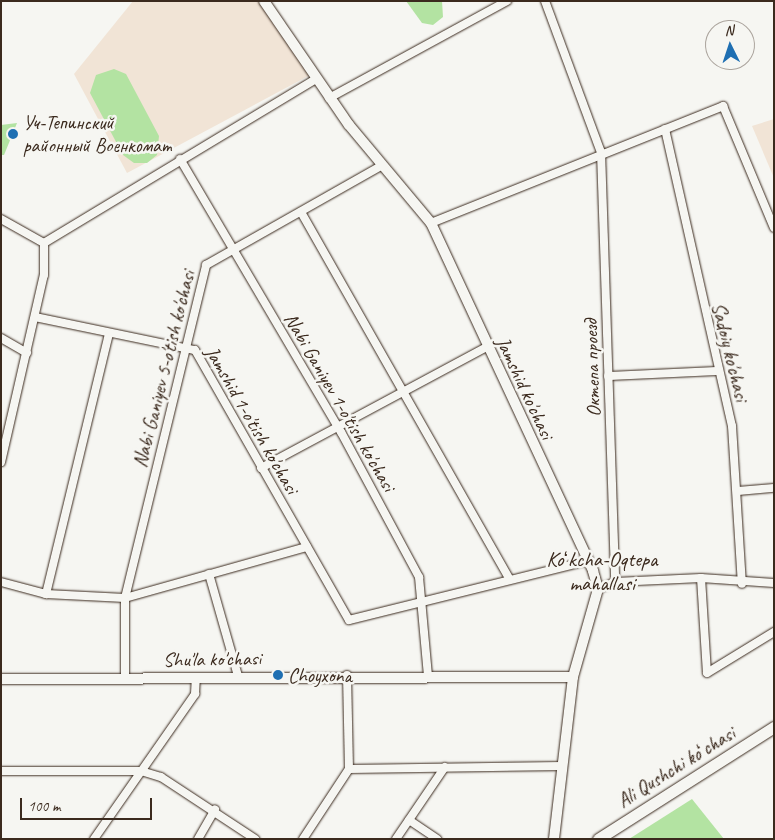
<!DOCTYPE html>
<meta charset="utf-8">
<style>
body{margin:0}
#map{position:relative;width:775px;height:840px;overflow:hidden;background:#f6f6f2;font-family:Caveat,sans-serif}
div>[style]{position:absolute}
.built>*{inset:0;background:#f1e4d6}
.green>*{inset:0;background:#b3e3a2}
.roads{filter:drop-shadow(0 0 1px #3b2a1e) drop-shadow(0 0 1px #3b2a1e)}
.minor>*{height:8px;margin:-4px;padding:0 4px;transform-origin:4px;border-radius:4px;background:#f6f6f2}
.tertiary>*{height:10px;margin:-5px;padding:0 5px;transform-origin:5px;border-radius:5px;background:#f6f6f2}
.secondary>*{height:11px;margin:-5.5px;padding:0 5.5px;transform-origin:5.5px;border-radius:5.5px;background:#f6f6f2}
.dots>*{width:14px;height:14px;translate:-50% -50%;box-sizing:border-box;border:2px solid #f6f6f2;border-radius:50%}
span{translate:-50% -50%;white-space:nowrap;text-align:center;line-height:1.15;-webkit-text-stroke:5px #f6f6f2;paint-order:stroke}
.poi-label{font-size:20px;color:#3b2a1e}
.left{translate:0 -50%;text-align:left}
.street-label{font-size:20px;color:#3b2a1e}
.neighbourhood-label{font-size:21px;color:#3b2a1e}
.frame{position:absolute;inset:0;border:2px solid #3b2a1e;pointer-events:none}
.north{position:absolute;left:705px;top:20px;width:50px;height:50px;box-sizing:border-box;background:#f6f6f2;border:1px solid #aba49d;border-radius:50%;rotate:356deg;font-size:14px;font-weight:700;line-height:20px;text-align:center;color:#3b2a1e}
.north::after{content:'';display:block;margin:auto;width:18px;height:22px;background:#1f6fb2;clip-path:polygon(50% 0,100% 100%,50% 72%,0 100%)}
.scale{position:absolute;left:20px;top:798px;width:132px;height:22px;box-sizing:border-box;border:2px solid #3b2a1e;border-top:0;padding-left:6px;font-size:15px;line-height:18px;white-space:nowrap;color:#3b2a1e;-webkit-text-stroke:4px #f6f6f2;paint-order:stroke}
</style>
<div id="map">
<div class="built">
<i style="clip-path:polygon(133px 1px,261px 1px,310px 75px,127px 173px,74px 74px)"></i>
<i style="clip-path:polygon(774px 119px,774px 178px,752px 126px)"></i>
</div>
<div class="green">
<i style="clip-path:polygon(406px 1px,442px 1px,443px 17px,433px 25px,422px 23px)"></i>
<i style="clip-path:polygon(114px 69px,126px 74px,159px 136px,157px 155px,147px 163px,134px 163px,123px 155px,90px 93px,96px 75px)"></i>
<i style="clip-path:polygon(17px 123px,4px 155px,1px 155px,1px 125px)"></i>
<i style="clip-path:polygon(692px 799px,724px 839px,629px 839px)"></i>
</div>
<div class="roads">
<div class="minor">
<i style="left:545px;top:1px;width:161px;rotate:69.7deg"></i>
<i style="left:601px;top:152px;width:430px;rotate:88.1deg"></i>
<i style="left:329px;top:98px;width:203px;rotate:-28.6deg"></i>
<i style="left:665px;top:129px;width:304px;rotate:77.3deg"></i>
<i style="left:732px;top:426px;width:158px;rotate:86.4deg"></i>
<i style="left:180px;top:159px;width:317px;rotate:59.5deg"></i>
<i style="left:341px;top:432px;width:165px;rotate:61.7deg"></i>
<i style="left:419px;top:577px;width:98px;rotate:84.8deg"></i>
<i style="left:301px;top:212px;width:421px;rotate:60.4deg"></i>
<i style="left:1px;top:219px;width:49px;rotate:29.2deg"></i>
<i style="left:431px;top:223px;width:315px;rotate:-21.8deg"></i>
<i style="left:723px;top:106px;width:132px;rotate:67.3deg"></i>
<i style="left:44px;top:243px;width:318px;rotate:-31.1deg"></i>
<i style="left:35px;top:317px;width:163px;rotate:11.7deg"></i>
<i style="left:195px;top:350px;width:311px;rotate:60.3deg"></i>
<i style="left:349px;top:620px;width:246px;rotate:-13.9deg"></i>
<i style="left:1px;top:338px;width:30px;rotate:30deg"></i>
<i style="left:608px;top:376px;width:110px;rotate:-2.6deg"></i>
<i style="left:1px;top:462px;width:192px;rotate:-77.1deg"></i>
<i style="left:44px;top:275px;width:32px;rotate:-90deg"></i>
<i style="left:261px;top:468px;width:256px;rotate:-28.2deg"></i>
<i style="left:738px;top:491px;width:36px;rotate:-5deg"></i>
<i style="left:209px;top:574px;width:106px;rotate:74.1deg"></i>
<i style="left:701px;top:578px;width:95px;rotate:86.4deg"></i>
<i style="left:707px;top:673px;width:79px;rotate:-31.5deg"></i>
<i style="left:1px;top:582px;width:47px;rotate:14.9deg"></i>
<i style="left:46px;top:594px;width:79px;rotate:2.9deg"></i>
<i style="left:125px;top:598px;width:189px;rotate:-15.7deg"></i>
<i style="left:598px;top:589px;width:18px;rotate:-22deg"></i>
<i style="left:615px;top:582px;width:86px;rotate:-2.7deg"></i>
<i style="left:701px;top:578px;width:73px;rotate:3.9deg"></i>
<i style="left:46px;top:594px;width:268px;rotate:-76.4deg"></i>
<i style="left:125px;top:678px;width:80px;rotate:-90deg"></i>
<i style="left:125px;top:598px;width:343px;rotate:-76.3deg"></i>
<i style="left:206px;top:265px;width:201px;rotate:-29.5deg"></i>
<i style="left:349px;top:769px;width:213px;rotate:-0.8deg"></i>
<i style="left:1px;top:771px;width:140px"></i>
<i style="left:141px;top:771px;width:21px;rotate:17deg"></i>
<i style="left:161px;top:777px;width:113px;rotate:33.4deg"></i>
<i style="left:409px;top:820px;width:34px;rotate:34deg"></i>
<i style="left:94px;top:839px;width:177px;rotate:-55.1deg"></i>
<i style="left:195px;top:694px;width:17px;rotate:-87deg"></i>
<i style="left:198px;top:839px;width:34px;rotate:-60deg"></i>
<i style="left:303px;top:839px;width:84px;rotate:-56.7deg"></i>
<i style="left:349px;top:769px;width:94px;rotate:-91.2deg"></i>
<i style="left:396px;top:839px;width:87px;rotate:-55.8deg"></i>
</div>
<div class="tertiary">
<i style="left:264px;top:1px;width:150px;rotate:55.6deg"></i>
<i style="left:349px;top:125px;width:128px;rotate:50.1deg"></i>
<i style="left:431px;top:223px;width:384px;rotate:65deg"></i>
<i style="left:593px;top:571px;width:19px;rotate:74deg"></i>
<i style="left:598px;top:589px;width:91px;rotate:105.9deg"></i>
<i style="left:573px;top:677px;width:163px;rotate:96.7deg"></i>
<i style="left:1px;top:679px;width:572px;rotate:-0.2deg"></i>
</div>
<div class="secondary">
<i style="left:598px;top:839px;width:209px;rotate:-32.5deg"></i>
</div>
</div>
<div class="dots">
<i style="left:13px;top:134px;background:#1f6fb2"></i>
<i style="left:278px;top:675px;background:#1f6fb2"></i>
</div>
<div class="poi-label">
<span class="left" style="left:23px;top:134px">Уч-Тепинский<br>районный Военкомат</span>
<span class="left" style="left:288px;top:675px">Choyxona</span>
</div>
<div class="street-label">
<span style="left:730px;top:352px;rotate:76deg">Sadoiy ko'chasi</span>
<span style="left:592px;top:368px;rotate:-92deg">Октепа проезд</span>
<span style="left:164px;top:369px;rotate:-76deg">Nabi Ganiyev 5-o'tish ko'chasi</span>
<span style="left:525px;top:388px;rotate:65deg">Jamshid ko'chasi</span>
<span style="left:340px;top:402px;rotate:60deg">Nabi Ganiyev 1-o'tish ko'chasi</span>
<span style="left:252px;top:420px;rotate:60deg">Jamshid 1-o'tish ko'chasi</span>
<span style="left:212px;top:659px;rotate:-1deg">Shu'la ko'chasi</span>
<span style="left:676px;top:767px;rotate:-32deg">Ali Qushchi koʻchasi</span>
</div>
<div class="neighbourhood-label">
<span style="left:602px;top:571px">Koʻkcha-Oqtepa<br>mahallasi</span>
</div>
<div class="frame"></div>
<div class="north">N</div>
<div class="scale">100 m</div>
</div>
